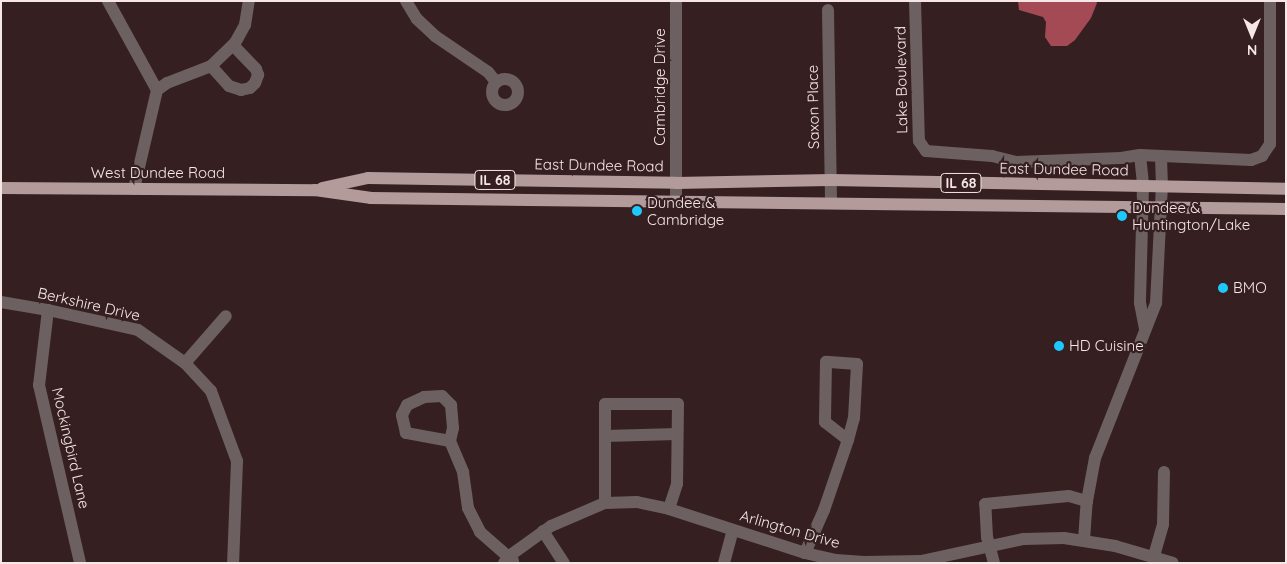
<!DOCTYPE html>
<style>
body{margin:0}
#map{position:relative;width:1287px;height:564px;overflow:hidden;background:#351f20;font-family:Quicksand,sans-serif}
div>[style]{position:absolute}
.water>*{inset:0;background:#a44a54}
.minor>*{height:12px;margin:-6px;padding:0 6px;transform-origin:6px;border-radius:6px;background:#6c6061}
.minor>.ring{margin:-6px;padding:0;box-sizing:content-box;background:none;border:12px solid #6c6061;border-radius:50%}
.major>*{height:12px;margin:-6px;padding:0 6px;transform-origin:6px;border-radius:6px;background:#b39a9b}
.dots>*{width:14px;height:14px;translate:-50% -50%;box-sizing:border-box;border:2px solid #351f20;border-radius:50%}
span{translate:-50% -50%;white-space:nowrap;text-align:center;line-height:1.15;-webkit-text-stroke:4.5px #351f20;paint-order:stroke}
.shield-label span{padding:1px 4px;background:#351f20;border:1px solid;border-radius:4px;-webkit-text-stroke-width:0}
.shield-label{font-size:14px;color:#f6e6e6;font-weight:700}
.street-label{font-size:15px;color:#f6e6e6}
.poi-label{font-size:15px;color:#f6e6e6}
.left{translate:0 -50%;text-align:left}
.frame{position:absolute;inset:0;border:2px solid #f6e6e6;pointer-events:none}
.north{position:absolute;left:1227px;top:10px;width:50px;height:50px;-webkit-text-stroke:4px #351f20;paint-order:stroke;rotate:180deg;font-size:14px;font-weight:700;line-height:20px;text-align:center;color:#f6e6e6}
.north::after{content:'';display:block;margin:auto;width:18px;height:22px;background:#f6e6e6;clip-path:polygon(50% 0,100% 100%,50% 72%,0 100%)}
</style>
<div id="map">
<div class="water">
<i style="clip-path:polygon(1018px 1px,1096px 1px,1097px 3px,1091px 18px,1075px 40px,1067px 46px,1051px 46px,1045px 37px,1046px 22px,1043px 17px,1019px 10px)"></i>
</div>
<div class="minor">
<i style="left:108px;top:1px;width:102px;rotate:61.2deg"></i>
<i style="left:406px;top:1px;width:21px;rotate:59deg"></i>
<i style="left:417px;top:19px;width:25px;rotate:43deg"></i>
<i style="left:435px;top:36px;width:64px;rotate:34.2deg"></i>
<i style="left:488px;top:72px;width:13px;rotate:51deg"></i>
<i style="left:676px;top:1px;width:201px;rotate:90deg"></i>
<i style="left:915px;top:1px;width:140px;rotate:88.4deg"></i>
<i style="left:919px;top:141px;width:12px;rotate:55deg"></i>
<i style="left:926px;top:151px;width:66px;rotate:4.3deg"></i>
<i style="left:992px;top:156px;width:25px;rotate:14deg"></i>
<i style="left:1016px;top:162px;width:105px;rotate:-2.2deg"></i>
<i style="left:1121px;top:158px;width:19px;rotate:-9deg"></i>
<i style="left:1140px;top:155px;width:111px;rotate:2.6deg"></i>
<i style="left:1251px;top:160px;width:12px;rotate:-20deg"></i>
<i style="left:1262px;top:156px;width:14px;rotate:-56deg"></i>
<i style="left:1270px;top:144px;width:143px;rotate:-90deg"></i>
<i style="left:828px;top:10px;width:193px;rotate:89.1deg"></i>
<i style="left:211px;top:66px;width:27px;rotate:48deg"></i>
<i style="left:229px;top:86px;width:13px;rotate:18deg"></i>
<i style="left:241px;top:90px;width:9px;rotate:-13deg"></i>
<i style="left:250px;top:88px;width:7px;rotate:-45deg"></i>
<i style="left:255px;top:83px;width:9px;rotate:-69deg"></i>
<i style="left:258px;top:75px;width:6px;rotate:-108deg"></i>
<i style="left:256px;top:69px;width:33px;rotate:-134deg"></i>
<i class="ring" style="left:492px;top:79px;width:14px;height:14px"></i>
<i style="left:1140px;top:155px;width:31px;rotate:84deg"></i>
<i style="left:1143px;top:186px;width:117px;rotate:91.5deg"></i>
<i style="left:1140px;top:303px;width:25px;rotate:79deg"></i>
<i style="left:134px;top:189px;width:102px;rotate:-76.9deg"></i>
<i style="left:157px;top:90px;width:12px;rotate:-35deg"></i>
<i style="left:167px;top:83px;width:47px;rotate:-21.1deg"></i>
<i style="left:211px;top:66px;width:33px;rotate:-44deg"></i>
<i style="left:235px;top:43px;width:21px;rotate:-61deg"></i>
<i style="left:245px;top:25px;width:24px;rotate:-81deg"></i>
<i style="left:1px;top:302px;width:48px;rotate:9.7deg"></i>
<i style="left:48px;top:310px;width:92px;rotate:12.5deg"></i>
<i style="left:138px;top:330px;width:57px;rotate:35.1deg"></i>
<i style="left:185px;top:363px;width:38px;rotate:47deg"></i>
<i style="left:211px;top:391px;width:75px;rotate:69.6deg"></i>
<i style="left:237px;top:461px;width:102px;rotate:92.2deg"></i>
<i style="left:48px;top:310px;width:76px;rotate:96.8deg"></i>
<i style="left:39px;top:385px;width:183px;rotate:77deg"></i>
<i style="left:185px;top:363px;width:62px;rotate:-48.9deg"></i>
<i style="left:605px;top:436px;width:72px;rotate:-1.6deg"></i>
<i style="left:450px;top:441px;width:45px;rotate:-169.7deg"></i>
<i style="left:406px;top:433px;width:18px;rotate:-103deg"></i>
<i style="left:402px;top:415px;width:11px;rotate:-63deg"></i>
<i style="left:407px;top:405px;width:19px;rotate:-25deg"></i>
<i style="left:424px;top:397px;width:18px;rotate:-3deg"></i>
<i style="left:442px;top:396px;width:13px;rotate:45deg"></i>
<i style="left:451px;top:405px;width:23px;rotate:85deg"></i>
<i style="left:453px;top:428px;width:13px;rotate:103deg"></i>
<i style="left:450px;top:441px;width:34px;rotate:67deg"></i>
<i style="left:463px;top:472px;width:36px;rotate:82deg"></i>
<i style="left:468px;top:508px;width:27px;rotate:63deg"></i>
<i style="left:480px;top:532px;width:44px;rotate:41.3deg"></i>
<i style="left:605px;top:503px;width:99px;rotate:-90deg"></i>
<i style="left:605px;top:404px;width:73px"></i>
<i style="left:678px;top:404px;width:80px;rotate:90.7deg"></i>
<i style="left:677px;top:484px;width:26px;rotate:108deg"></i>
<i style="left:543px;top:531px;width:38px;rotate:57deg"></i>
<i style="left:1084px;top:540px;width:39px;rotate:-86deg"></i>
<i style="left:1087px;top:501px;width:44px;rotate:-79.5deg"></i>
<i style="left:1095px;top:458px;width:167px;rotate:-68.5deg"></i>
<i style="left:1156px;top:303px;width:117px;rotate:-87.1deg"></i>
<i style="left:1162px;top:186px;width:30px;rotate:-92deg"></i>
<i style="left:805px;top:553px;width:47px;rotate:-66.2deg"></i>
<i style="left:824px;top:510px;width:74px;rotate:-71.1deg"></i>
<i style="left:848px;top:440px;width:23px;rotate:-75deg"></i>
<i style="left:854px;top:418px;width:54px;rotate:-86.8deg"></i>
<i style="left:857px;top:364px;width:31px;rotate:-176deg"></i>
<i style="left:826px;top:362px;width:60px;rotate:91deg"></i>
<i style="left:825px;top:422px;width:29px;rotate:38deg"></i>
<i style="left:1154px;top:556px;width:33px;rotate:-74deg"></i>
<i style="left:1163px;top:524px;width:52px;rotate:-88.9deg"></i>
<i style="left:504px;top:563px;width:7px;rotate:-56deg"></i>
<i style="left:508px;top:557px;width:53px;rotate:-35.8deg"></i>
<i style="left:551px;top:526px;width:59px;rotate:-23.1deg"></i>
<i style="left:605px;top:503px;width:32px;rotate:-2deg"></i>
<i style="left:637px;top:502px;width:33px;rotate:12deg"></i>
<i style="left:669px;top:509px;width:143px;rotate:17.9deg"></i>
<i style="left:805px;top:553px;width:32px;rotate:13deg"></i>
<i style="left:836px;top:560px;width:28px;rotate:4deg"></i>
<i style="left:864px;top:562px;width:57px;rotate:-1deg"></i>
<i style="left:921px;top:561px;width:105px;rotate:-12.1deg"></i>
<i style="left:1024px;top:539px;width:40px;rotate:-1.4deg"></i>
<i style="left:1064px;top:538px;width:52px;rotate:8.9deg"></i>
<i style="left:1115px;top:546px;width:60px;rotate:16.3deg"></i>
<i style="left:724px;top:563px;width:34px;rotate:-75deg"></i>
<i style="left:994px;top:563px;width:27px;rotate:-105deg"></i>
<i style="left:987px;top:537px;width:33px;rotate:-93deg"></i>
<i style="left:985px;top:504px;width:84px;rotate:-5.4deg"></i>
<i style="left:1069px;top:496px;width:19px;rotate:16deg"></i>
</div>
<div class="major">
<i style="left:1px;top:188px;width:314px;rotate:0.4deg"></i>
<i style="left:315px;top:190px;width:57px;rotate:8.1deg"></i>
<i style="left:371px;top:198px;width:915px;rotate:0.69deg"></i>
<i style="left:322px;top:188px;width:47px;rotate:-12.3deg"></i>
<i style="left:368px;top:178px;width:308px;rotate:0.9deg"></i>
<i style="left:676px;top:183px;width:155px;rotate:-1.1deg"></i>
<i style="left:831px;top:180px;width:455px;rotate:1.1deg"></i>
</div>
<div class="dots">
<i style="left:637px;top:211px;background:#1dc9fc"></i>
<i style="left:1122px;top:216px;background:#1dc9fc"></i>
<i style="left:1223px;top:288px;background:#1dc9fc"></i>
<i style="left:1059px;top:346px;background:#1dc9fc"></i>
</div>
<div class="shield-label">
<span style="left:495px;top:180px">IL 68</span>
<span style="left:961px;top:183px">IL 68</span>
</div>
<div class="street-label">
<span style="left:901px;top:80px;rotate:-91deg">Lake Boulevard</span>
<span style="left:660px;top:87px;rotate:-90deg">Cambridge Drive</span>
<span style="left:813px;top:107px;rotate:-91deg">Saxon Place</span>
<span style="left:599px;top:165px;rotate:1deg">East Dundee Road</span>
<span style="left:1064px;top:169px;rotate:1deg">East Dundee Road</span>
<span style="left:158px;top:173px">West Dundee Road</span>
<span style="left:89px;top:304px;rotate:13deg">Berkshire Drive</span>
<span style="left:71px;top:448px;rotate:77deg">Mockingbird Lane</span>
<span style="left:790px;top:529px;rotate:16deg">Arlington Drive</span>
</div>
<div class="poi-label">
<span class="left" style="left:647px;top:211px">Dundee &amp;<br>Cambridge</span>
<span class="left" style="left:1132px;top:216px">Dundee &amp;<br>Huntington/Lake</span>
<span class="left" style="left:1233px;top:288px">BMO</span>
<span class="left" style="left:1069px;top:346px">HD Cuisine</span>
</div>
<div class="frame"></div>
<div class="north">N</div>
</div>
